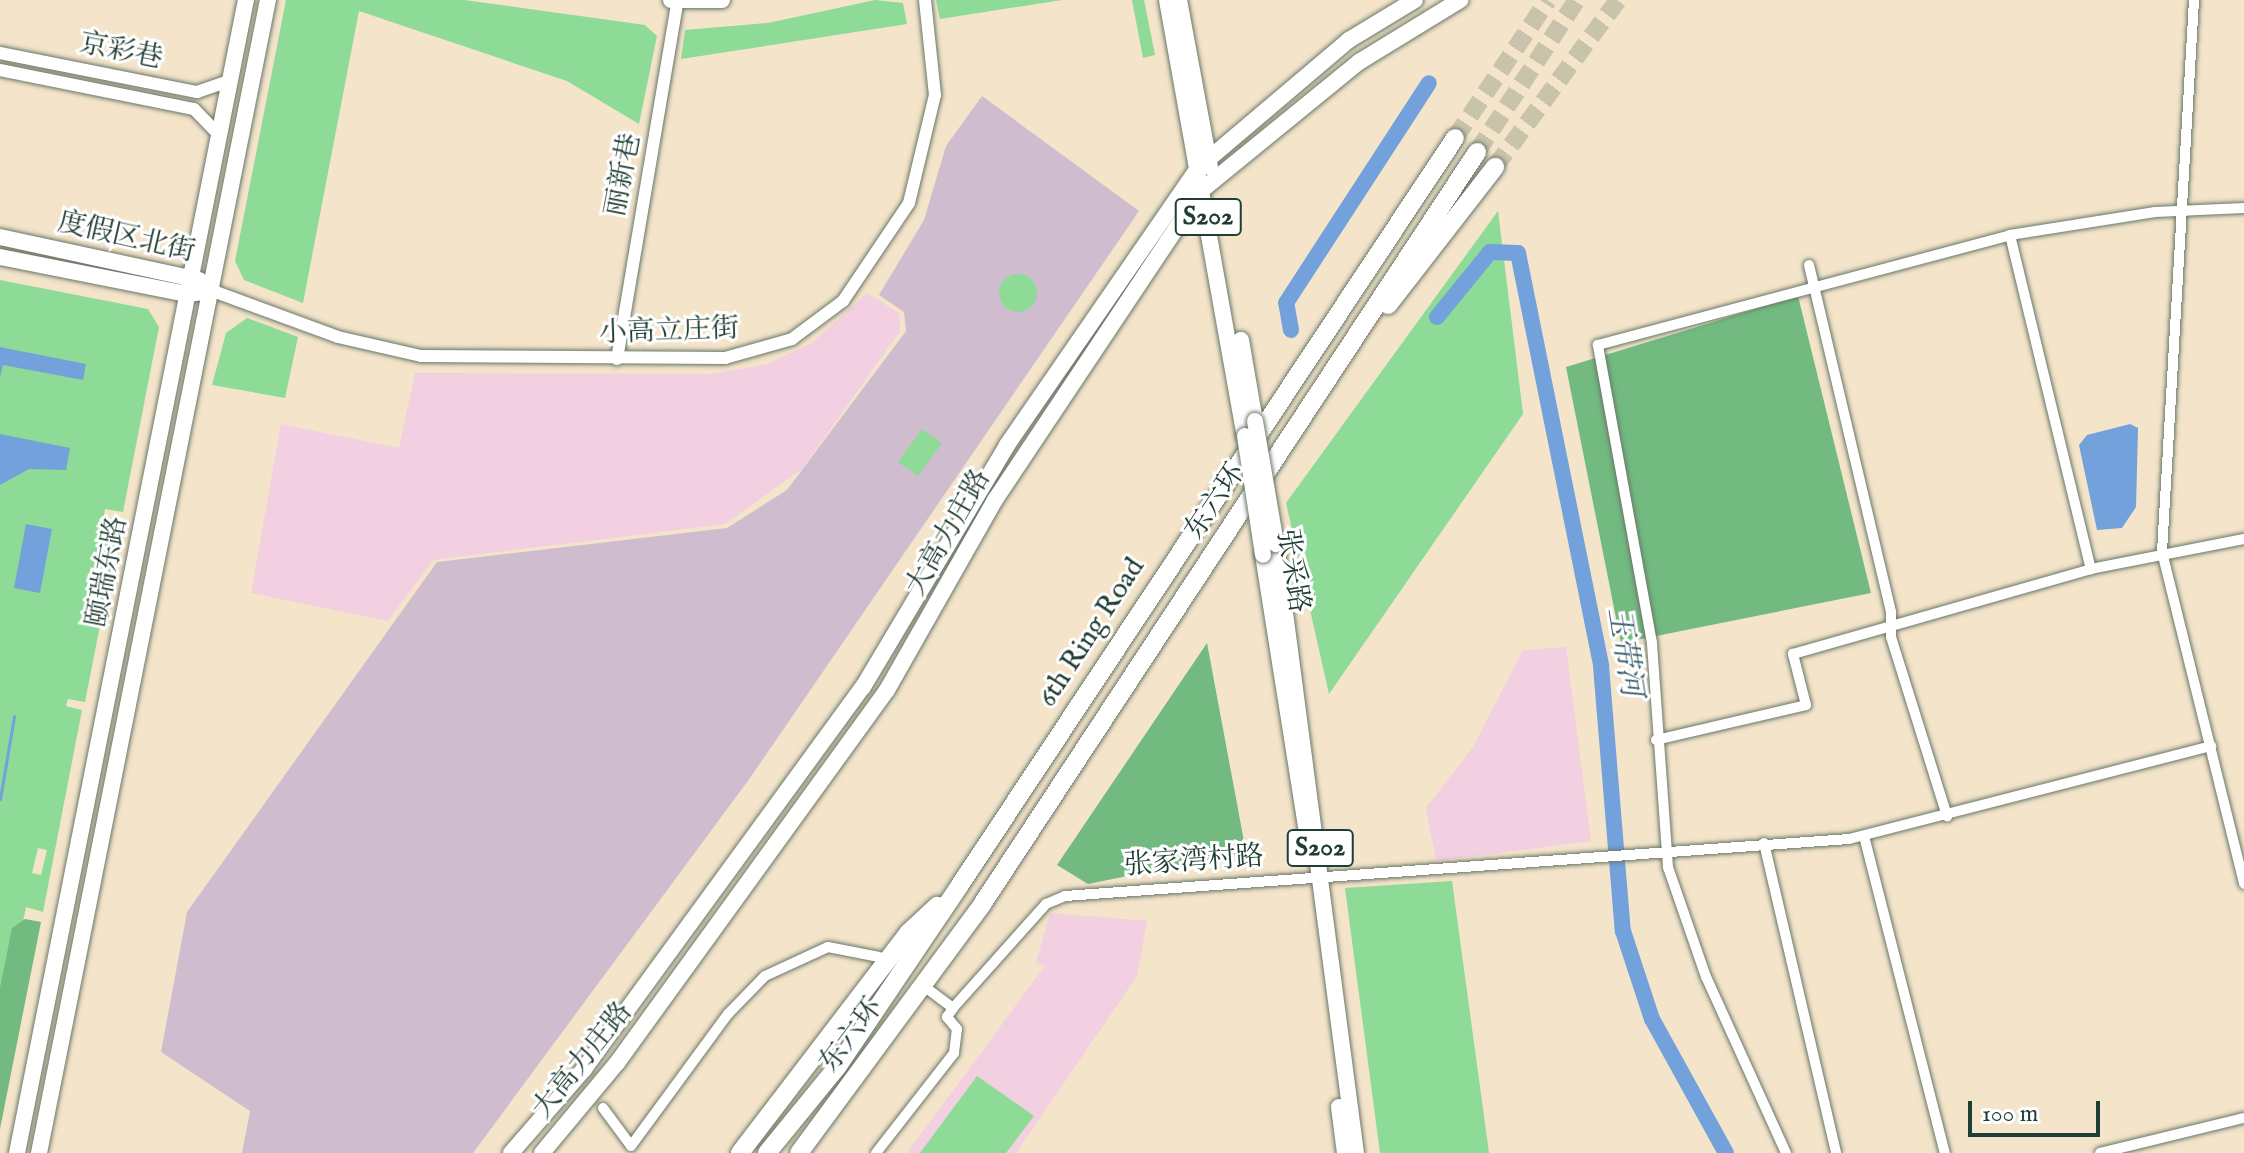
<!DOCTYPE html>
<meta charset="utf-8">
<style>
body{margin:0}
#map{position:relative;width:2244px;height:1153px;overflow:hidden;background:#f3e4ca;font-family:"IM FELL English","Noto Serif SC",serif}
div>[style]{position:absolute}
.built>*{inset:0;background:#f2cfe1}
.industrial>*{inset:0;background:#cfbdcf}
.green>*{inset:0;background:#8eda97}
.round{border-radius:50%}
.forest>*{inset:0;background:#72ba80}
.water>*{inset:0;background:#72a1db}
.stream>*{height:3px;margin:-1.5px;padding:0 1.5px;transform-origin:1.5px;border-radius:1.5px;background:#72a1db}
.river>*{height:16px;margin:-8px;padding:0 8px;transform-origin:8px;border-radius:8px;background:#72a1db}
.motorway-tunnel>*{height:18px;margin-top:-9px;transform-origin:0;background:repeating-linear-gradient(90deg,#c9c3ac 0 18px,transparent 0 27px)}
.roads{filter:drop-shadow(0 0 2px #697768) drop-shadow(0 0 2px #697768)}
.minor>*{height:10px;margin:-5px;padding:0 5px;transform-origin:5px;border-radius:5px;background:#fff}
.tertiary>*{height:12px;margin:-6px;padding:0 6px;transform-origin:6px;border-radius:6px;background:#fff}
.primary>*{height:16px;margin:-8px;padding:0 8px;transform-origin:8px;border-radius:8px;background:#fff}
.motorway>*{height:18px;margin:-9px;padding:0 9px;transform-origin:9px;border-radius:9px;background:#fff}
.bridges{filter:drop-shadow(0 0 2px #697768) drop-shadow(0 0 2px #697768)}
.primary-bridge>*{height:16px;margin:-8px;padding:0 8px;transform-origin:8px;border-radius:8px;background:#fff}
span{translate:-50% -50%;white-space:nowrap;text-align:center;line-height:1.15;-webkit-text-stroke:6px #fff;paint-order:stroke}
.shield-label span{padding:2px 6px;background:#fff;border:2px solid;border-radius:6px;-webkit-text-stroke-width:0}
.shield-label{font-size:26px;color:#1f3d34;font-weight:700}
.street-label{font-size:28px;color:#1f3d34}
.water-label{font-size:30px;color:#3c606e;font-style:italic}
.scale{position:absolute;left:1968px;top:1101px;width:132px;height:36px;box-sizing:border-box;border:4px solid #1f3d34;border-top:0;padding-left:10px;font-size:24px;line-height:28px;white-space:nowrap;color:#1f3d34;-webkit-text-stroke:6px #fff;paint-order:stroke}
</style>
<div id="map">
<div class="built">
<i style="clip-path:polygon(867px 293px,899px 313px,900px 331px,802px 469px,725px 524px,433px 560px,388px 621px,251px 593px,281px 424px,399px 448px,415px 373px,711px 374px,768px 364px,813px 342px)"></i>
<i style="clip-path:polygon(1566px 647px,1591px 841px,1436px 861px,1426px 808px,1473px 747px,1523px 650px)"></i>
<i style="clip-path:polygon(1050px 913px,1147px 921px,1137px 976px,1016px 1153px,907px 1153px,1045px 966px,1036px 963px)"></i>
</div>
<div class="industrial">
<i style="clip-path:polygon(982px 96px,1139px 211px,750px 778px,473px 1153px,242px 1153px,250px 1111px,161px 1052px,187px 912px,437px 562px,727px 528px,787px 490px,906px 331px,904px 312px,879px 295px,924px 220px,946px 146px)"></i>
</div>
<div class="green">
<i style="clip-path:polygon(286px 0,464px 0,645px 25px,657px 36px,639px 124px,567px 81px,359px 11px,303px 303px,244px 280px,235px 261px)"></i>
<i style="clip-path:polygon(875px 0,903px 3px,907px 24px,681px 59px,685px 30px,768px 23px)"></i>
<i style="clip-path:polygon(936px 0,1062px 0,940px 19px)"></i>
<i style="clip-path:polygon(1132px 0,1144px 0,1155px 55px,1143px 58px)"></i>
<i style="clip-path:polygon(1498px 211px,1523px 414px,1329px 694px,1286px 503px)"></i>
<i class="round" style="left:999px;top:274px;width:38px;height:38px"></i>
<i style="clip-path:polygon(evenodd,0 280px,148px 309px,159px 327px,123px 512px,105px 509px,103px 520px,120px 523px,85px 702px,68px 699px,66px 706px,82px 710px,43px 912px,26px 907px,0 1036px,0 280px,38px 848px,47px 850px,41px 875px,32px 873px,38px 848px)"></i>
<i style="clip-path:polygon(247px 318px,298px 337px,285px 398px,212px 385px,226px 333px)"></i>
<i style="clip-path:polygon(922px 429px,942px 443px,918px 476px,898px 462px)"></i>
<i style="clip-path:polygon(1452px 881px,1489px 1153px,1380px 1153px,1345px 888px)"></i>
<i style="clip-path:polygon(977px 1076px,1034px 1116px,1006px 1153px,920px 1153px)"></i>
</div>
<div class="forest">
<i style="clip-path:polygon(1798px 296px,1871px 593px,1621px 643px,1566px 367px)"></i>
<i style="clip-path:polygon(1207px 643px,1246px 852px,1088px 884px,1057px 865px)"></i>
<i style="clip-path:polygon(25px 919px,41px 922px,0 1129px,0 988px,12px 928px)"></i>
</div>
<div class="water">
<i style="clip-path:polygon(0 347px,86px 364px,83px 380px,3px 365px,0 377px)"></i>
<i style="clip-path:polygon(2130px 424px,2138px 428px,2136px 507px,2122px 528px,2097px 530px,2079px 445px,2087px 435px)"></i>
<i style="clip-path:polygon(0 434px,70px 448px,66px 470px,29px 469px,0 485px)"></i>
<i style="clip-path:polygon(26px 524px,52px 529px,40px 593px,14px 588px)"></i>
</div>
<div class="stream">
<i style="left:0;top:799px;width:84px;rotate:-80.4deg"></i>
</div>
<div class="river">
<i style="left:1437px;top:317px;width:84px;rotate:-50.8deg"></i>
<i style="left:1490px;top:252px;width:28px;rotate:2deg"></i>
<i style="left:1518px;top:253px;width:421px;rotate:78.6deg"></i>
<i style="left:1601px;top:666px;width:266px;rotate:85.3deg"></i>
<i style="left:1623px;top:931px;width:93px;rotate:71.8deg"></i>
<i style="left:1652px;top:1019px;width:153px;rotate:61.1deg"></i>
<i style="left:1291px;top:330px;width:27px;rotate:-100deg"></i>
<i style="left:1286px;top:303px;width:262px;rotate:-57deg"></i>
</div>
<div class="motorway-tunnel">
<i style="left:1455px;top:138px;width:166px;rotate:-56deg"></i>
<i style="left:1477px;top:152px;width:182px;rotate:-56.7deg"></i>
<i style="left:1495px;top:167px;width:207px;rotate:-53.6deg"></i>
</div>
<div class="roads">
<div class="minor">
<i style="left:2194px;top:0;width:553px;rotate:93.32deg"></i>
<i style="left:2162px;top:552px;width:342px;rotate:76.1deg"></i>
<i style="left:2010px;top:235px;width:344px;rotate:76.4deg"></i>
<i style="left:1809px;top:265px;width:357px;rotate:76.7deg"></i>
<i style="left:1891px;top:612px;width:25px;rotate:90deg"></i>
<i style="left:1891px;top:637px;width:188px;rotate:72.6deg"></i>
<i style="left:1656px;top:740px;width:154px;rotate:-13.1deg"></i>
<i style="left:1806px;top:705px;width:53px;rotate:-104.3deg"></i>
<i style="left:1793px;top:654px;width:310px;rotate:-15.9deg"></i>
<i style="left:2091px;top:569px;width:156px;rotate:-11.1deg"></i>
<i style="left:1864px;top:836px;width:327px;rotate:75.7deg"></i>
<i style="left:1764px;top:843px;width:318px;rotate:76.9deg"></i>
<i style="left:929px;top:990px;width:30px;rotate:37deg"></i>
<i style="left:953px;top:1008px;width:140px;rotate:-48.2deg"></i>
<i style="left:1046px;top:904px;width:21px;rotate:-23deg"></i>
<i style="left:1065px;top:896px;width:786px;rotate:-4.16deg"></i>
<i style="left:1849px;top:839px;width:374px;rotate:-14.4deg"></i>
<i style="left:603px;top:1108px;width:47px;rotate:53.6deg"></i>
<i style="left:631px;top:1146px;width:164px;rotate:-53.7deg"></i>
<i style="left:728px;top:1014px;width:53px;rotate:-45.8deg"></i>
<i style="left:765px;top:976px;width:69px;rotate:-24.7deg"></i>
<i style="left:828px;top:947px;width:52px;rotate:11.1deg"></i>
<i style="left:876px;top:1153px;width:127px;rotate:-52deg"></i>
<i style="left:954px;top:1053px;width:24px;rotate:-83deg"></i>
<i style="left:957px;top:1029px;width:16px;rotate:-130deg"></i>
<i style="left:947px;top:1017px;width:11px;rotate:-56deg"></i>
<i style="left:1786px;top:1153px;width:193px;rotate:-114.4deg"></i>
<i style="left:1706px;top:977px;width:116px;rotate:-109.1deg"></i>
<i style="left:1668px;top:867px;width:225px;rotate:-94.1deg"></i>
<i style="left:1652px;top:643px;width:303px;rotate:-100.3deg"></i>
<i style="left:1598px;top:345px;width:426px;rotate:-14.9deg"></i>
<i style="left:2010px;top:235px;width:147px;rotate:-9deg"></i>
<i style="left:2155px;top:212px;width:89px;rotate:-2.6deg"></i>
<i style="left:2100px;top:1153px;width:148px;rotate:-13.7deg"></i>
</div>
<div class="tertiary">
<i style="left:0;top:53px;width:201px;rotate:11.2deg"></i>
<i style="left:197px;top:92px;width:36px;rotate:-19deg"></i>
<i style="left:0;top:70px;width:198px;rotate:11.4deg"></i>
<i style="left:194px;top:109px;width:37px;rotate:46deg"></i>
<i style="left:213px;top:291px;width:133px;rotate:20.2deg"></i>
<i style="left:338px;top:337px;width:85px;rotate:12.9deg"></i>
<i style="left:421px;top:356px;width:304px;rotate:0.4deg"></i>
<i style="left:725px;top:358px;width:70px;rotate:-15.8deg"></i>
<i style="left:792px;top:339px;width:64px;rotate:-36.7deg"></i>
<i style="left:843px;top:301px;width:118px;rotate:-56deg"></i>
<i style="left:909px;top:203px;width:111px;rotate:-76.5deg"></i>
<i style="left:935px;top:95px;width:96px;rotate:-96deg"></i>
<i style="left:617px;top:359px;width:364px;rotate:-80.4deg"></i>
</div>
<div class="primary">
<i style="left:671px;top:0;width:51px"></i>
<i style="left:1167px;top:0;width:443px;rotate:79.9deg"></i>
<i style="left:1179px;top:0;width:170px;rotate:79.5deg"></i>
<i style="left:0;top:237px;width:204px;rotate:12.2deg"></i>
<i style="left:0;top:257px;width:191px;rotate:11.2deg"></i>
<i style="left:187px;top:294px;width:26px;rotate:-7deg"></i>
<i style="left:1241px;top:340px;width:82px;rotate:80.2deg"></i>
<i style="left:1276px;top:544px;width:614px;rotate:82.52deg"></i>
<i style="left:1263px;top:555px;width:282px;rotate:81deg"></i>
<i style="left:1339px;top:1107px;width:46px;rotate:82.6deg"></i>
<i style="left:17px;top:1153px;width:1176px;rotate:-78.77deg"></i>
<i style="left:39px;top:1153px;width:1176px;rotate:-78.77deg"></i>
<i style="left:511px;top:1153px;width:111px;rotate:-49deg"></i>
<i style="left:584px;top:1069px;width:473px;rotate:-53.9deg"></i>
<i style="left:863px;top:687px;width:282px;rotate:-59.2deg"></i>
<i style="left:1007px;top:445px;width:336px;rotate:-55.4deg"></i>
<i style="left:1198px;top:168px;width:198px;rotate:-40.3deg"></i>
<i style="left:1349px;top:40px;width:77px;rotate:-31.2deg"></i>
<i style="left:542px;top:1153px;width:117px;rotate:-50.2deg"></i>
<i style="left:617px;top:1063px;width:460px;rotate:-54.1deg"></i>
<i style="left:887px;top:690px;width:219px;rotate:-60.4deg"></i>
<i style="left:995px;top:500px;width:373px;rotate:-56.3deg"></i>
<i style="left:1202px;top:190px;width:203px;rotate:-39.2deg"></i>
<i style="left:1359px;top:62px;width:119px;rotate:-31.5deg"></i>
</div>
<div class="motorway">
<i style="left:1388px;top:305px;width:175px;rotate:-52.2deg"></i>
<i style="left:740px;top:1153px;width:277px;rotate:-52.6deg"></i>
<i style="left:908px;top:933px;width:40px;rotate:-43deg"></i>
<i style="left:767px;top:1153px;width:112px;rotate:-50.8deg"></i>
<i style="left:838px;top:1066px;width:218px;rotate:-56deg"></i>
<i style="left:960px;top:885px;width:896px;rotate:-56.47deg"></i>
<i style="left:799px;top:1153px;width:310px;rotate:-53.6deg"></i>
<i style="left:983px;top:903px;width:899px;rotate:-56.66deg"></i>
</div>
</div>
<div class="bridges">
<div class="primary-bridge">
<i style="left:1255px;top:421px;width:125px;rotate:80.3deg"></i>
<i style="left:1245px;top:436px;width:120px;rotate:81.4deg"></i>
</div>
</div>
<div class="shield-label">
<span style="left:1208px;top:217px">S202</span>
<span style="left:1320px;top:848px">S202</span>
</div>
<div class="street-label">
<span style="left:121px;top:52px;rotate:11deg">京彩巷</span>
<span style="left:624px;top:175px;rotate:-79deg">丽新巷</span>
<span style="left:126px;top:238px;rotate:13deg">度假区北街</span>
<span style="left:669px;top:332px;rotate:-2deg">小高立庄街</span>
<span style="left:1216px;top:502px;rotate:-56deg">东六环</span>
<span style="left:949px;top:533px;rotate:-60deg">大高力庄路</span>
<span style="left:1292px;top:571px;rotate:81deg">张采路</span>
<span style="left:108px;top:572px;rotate:-79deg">颐瑞东路</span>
<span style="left:1092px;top:633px;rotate:-57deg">6th Ring Road</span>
<span style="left:1194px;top:862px;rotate:-4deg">张家湾村路</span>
<span style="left:852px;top:1036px;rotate:-53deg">东六环</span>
<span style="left:583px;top:1061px;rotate:-51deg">大高力庄路</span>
</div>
<div class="water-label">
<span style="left:1624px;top:652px;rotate:81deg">玉带河</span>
</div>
<div class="scale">100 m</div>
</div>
